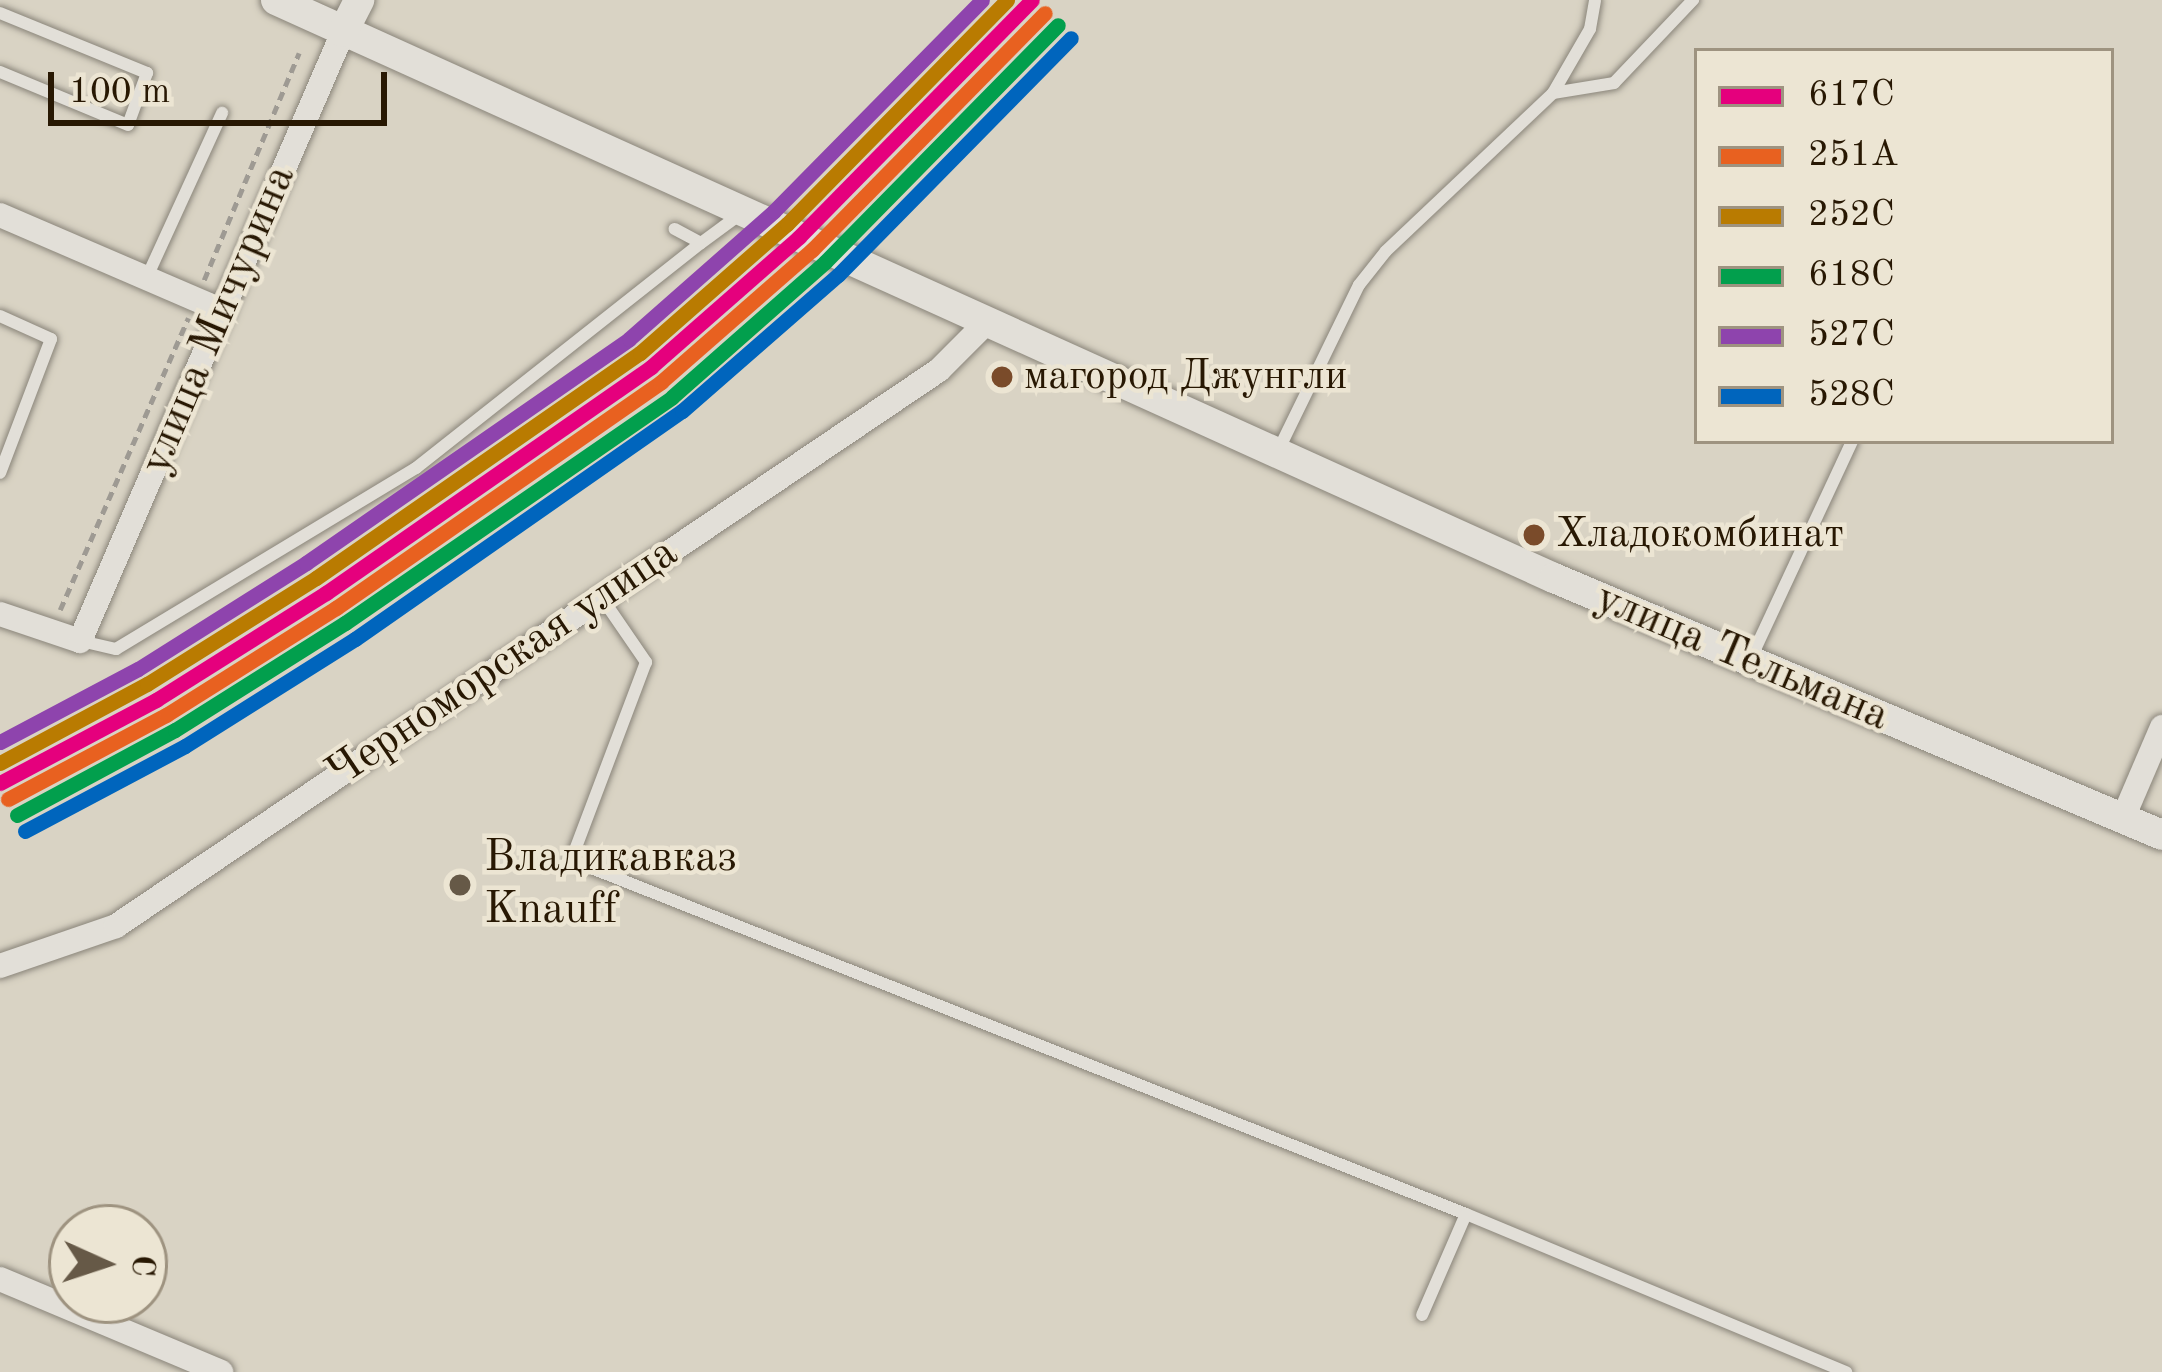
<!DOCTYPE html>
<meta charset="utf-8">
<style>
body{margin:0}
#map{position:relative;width:2162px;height:1372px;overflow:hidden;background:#d9d3c4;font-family:"Old Standard TT",serif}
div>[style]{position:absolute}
.path>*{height:4.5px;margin-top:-2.25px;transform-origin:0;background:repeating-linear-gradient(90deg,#9e9a93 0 9px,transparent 0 15px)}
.roads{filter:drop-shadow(0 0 3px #8a857a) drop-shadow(0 0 3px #8a857a)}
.service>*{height:12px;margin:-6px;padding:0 6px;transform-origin:6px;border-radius:6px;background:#e2dfd8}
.minor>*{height:24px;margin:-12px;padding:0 12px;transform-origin:12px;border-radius:12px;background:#e2dfd8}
.tertiary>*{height:30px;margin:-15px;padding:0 15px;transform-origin:15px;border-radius:15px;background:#e2dfd8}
.rail-1>*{height:15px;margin:-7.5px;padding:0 7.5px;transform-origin:7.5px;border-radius:7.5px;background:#e5007d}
.rail-2>*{height:15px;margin:-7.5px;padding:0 7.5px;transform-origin:7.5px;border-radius:7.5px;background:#e86120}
.rail-3>*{height:15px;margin:-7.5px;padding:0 7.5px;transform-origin:7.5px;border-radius:7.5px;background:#b97b01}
.rail-4>*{height:15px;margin:-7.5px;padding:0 7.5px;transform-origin:7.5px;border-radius:7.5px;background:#029f4d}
.rail-5>*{height:15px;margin:-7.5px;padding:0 7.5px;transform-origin:7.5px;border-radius:7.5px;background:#8e44ad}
.rail-6>*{height:15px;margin:-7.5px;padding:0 7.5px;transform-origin:7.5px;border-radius:7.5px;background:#0065bd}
.dots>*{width:33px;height:33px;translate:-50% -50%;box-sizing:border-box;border:6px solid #ece5d3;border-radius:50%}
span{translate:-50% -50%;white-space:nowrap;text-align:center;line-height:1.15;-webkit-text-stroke:9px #ece5d3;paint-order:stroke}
.bus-label{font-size:42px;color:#281803}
.left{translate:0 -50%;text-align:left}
.street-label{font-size:45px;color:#281803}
.poi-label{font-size:45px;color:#281803}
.legend{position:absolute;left:1694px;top:48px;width:420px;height:396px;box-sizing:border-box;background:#ece5d3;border:3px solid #9e9380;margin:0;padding:15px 21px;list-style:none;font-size:36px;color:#281803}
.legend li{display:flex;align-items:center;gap:24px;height:60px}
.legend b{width:60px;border:3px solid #9e9380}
.north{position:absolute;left:48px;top:1204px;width:120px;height:120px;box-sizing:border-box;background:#ece5d3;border:3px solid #9e9380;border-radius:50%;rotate:93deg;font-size:33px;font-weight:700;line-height:48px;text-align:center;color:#281803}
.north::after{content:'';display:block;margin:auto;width:42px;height:54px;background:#665947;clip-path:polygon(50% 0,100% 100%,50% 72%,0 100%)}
.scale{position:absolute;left:48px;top:72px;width:339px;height:54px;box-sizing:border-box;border:6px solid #281803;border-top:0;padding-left:15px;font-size:36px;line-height:42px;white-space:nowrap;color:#281803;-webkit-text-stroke:9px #ece5d3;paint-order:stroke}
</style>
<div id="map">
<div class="path">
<i style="left:204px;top:280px;width:246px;rotate:-67.3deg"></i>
<i style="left:60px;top:610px;width:319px;rotate:-66.3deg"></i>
</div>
<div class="roads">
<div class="service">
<i style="left:0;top:13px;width:159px;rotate:22.2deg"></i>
<i style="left:147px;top:73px;width:55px;rotate:110.1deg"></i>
<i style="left:128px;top:125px;width:139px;rotate:-157.5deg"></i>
<i style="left:1553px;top:93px;width:74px;rotate:-60deg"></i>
<i style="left:1590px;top:29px;width:29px;rotate:-80deg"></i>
<i style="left:701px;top:243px;width:47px;rotate:-36.4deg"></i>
<i style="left:146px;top:279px;width:183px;rotate:-65.4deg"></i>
<i style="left:0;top:316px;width:56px;rotate:24.3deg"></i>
<i style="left:51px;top:339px;width:143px;rotate:110.8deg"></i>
<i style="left:1277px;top:453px;width:187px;rotate:-64deg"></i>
<i style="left:1359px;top:285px;width:43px;rotate:-51.5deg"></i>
<i style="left:1386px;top:251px;width:230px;rotate:-43.4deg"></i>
<i style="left:1553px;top:93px;width:62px;rotate:-9.3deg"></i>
<i style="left:1614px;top:83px;width:115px;rotate:-46.4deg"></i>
<i style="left:602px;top:598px;width:78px;rotate:55.5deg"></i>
<i style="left:646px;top:662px;width:212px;rotate:110.7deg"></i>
<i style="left:571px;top:860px;width:962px;rotate:21.58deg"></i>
<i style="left:1466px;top:1214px;width:110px;rotate:113.5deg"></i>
<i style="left:81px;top:641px;width:36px;rotate:13deg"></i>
<i style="left:116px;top:649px;width:350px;rotate:-31.1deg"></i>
<i style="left:416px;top:468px;width:363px;rotate:-38.3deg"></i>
<i style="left:701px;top:243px;width:30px;rotate:-152deg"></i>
<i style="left:1751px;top:658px;width:239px;rotate:-65deg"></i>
<i style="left:1466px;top:1214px;width:412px;rotate:22.6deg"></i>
</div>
<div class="minor">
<i style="left:0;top:215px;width:243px;rotate:23.3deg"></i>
<i style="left:0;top:614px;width:84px;rotate:18.6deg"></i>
<i style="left:80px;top:641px;width:663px;rotate:-66.64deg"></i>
<i style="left:2123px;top:818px;width:99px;rotate:-66.8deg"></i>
<i style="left:0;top:966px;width:123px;rotate:-19deg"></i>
<i style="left:116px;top:926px;width:993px;rotate:-34.04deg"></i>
<i style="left:939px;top:370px;width:65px;rotate:-45deg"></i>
<i style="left:0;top:1279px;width:240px;rotate:22.8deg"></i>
</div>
<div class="tertiary">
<i style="left:276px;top:0;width:1403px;rotate:24.34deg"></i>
<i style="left:1554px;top:578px;width:660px;rotate:22.91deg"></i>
<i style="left:343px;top:32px;width:36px;rotate:-63deg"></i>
</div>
</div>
<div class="rail-1">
<i style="left:0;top:783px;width:177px;rotate:-28deg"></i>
<i style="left:156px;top:700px;width:201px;rotate:-32.2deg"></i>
<i style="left:326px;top:593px;width:396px;rotate:-34.8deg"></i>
<i style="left:651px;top:367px;width:197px;rotate:-41.3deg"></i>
<i style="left:799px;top:237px;width:332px;rotate:-45.5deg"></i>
</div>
<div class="rail-2">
<i style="left:8px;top:799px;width:179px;rotate:-28deg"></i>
<i style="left:166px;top:715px;width:201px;rotate:-32.2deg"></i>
<i style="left:336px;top:608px;width:396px;rotate:-34.8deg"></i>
<i style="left:661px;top:382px;width:201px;rotate:-41.2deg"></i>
<i style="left:812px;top:250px;width:332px;rotate:-45.5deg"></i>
</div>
<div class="rail-3">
<i style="left:0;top:763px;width:167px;rotate:-28.3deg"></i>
<i style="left:147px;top:684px;width:199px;rotate:-32.1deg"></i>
<i style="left:316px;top:578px;width:394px;rotate:-34.8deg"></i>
<i style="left:640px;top:353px;width:196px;rotate:-41.3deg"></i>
<i style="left:787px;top:224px;width:314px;rotate:-45.5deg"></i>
</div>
<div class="rail-4">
<i style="left:17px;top:815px;width:179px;rotate:-28.3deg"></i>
<i style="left:175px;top:730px;width:201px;rotate:-32.2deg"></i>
<i style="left:345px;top:623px;width:397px;rotate:-34.6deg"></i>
<i style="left:672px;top:397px;width:204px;rotate:-41.4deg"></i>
<i style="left:825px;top:262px;width:332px;rotate:-45.5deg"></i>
</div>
<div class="rail-5">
<i style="left:0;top:742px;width:156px;rotate:-27.9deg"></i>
<i style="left:138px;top:669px;width:199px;rotate:-32.2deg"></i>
<i style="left:306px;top:563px;width:393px;rotate:-34.7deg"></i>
<i style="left:629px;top:339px;width:193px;rotate:-41.4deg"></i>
<i style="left:774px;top:211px;width:296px;rotate:-45.4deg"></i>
</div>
<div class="rail-6">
<i style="left:25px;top:831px;width:181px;rotate:-28deg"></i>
<i style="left:185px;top:746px;width:201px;rotate:-32.2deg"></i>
<i style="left:355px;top:639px;width:399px;rotate:-34.9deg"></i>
<i style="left:682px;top:411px;width:207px;rotate:-41.1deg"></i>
<i style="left:838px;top:275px;width:332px;rotate:-45.5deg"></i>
</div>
<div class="dots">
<i style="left:1002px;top:377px;background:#7a4b2a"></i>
<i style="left:1534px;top:535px;background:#7a4b2a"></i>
<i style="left:460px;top:885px;background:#665947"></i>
</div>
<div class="bus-label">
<span class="left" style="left:1024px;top:377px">магород Джунгли</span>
<span class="left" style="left:1556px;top:535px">Хладокомбинат</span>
</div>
<div class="street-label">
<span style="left:219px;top:320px;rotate:-67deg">улица Мичурина</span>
<span style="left:1742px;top:658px;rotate:23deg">улица Тельмана</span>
<span style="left:503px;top:664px;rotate:-34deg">Черноморская улица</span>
</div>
<div class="poi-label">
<span class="left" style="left:484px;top:885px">Владикавказ<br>Knauff</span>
</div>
<ul class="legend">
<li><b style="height:15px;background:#e5007d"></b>617C</li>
<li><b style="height:15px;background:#e86120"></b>251А</li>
<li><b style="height:15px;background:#b97b01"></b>252С</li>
<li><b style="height:15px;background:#029f4d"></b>618С</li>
<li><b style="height:15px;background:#8e44ad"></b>527С</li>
<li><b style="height:15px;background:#0065bd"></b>528С</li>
</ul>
<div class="north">С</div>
<div class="scale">100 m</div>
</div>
